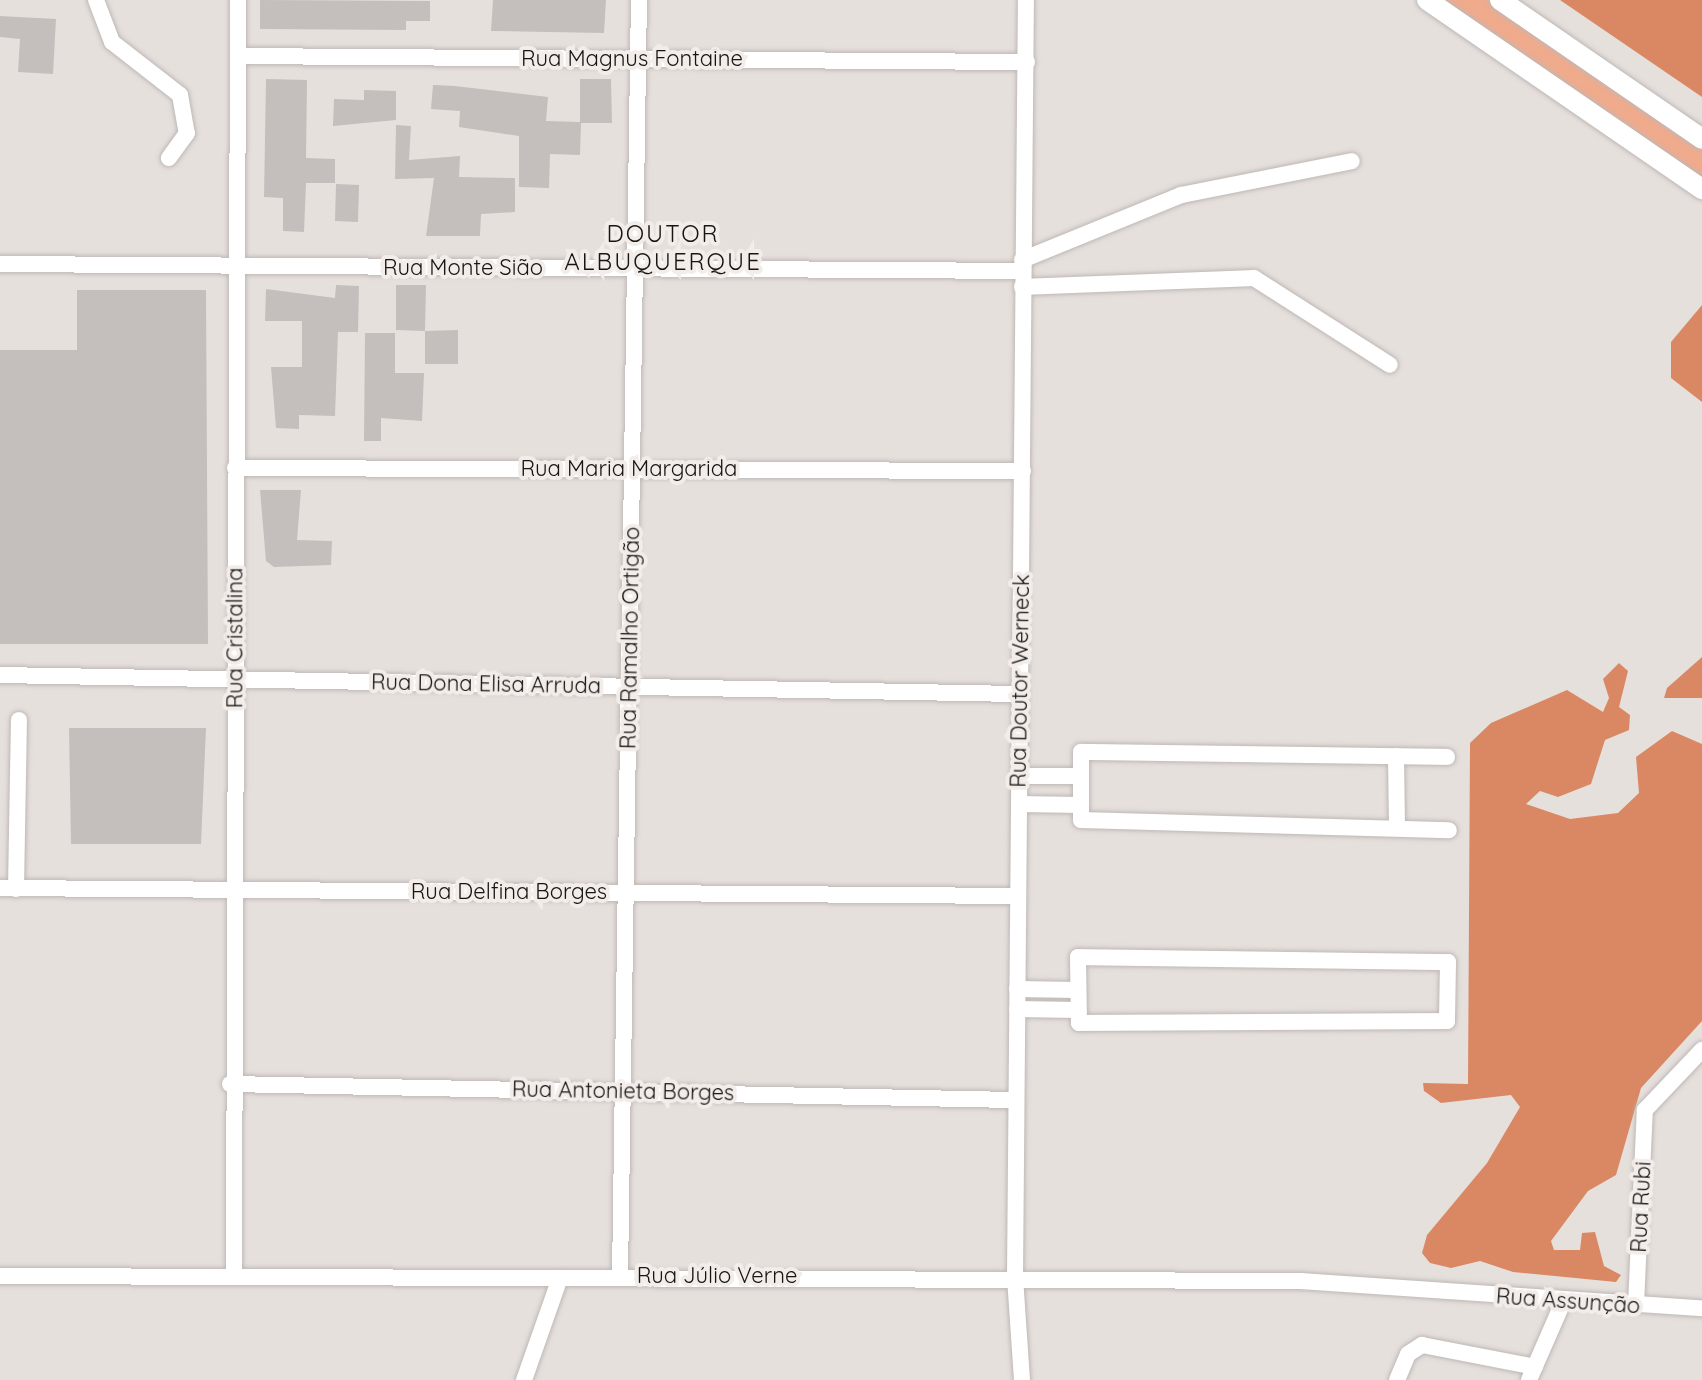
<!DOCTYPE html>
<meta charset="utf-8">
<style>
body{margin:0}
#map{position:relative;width:1702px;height:1380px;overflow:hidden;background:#e6e0dd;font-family:Quicksand,sans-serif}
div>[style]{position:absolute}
.green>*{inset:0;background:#f0ab8d}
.forest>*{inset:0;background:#da8863}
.building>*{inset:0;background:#c4bebc}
.roads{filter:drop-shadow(0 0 2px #beb8b5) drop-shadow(0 0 2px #beb8b5)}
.minor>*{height:16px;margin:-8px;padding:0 8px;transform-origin:8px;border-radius:8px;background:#fff}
.major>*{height:20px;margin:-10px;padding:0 10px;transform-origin:10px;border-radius:10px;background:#fff}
span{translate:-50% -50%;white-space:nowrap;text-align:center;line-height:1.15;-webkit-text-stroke:8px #f3edea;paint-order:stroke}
.street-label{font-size:22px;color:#171514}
.neighbourhood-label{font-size:24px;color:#171514;letter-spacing:2px}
</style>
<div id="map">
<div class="green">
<i style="clip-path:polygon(1429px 0,1498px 0,1702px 140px,1702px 187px)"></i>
</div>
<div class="forest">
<i style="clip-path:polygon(1560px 0,1702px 0,1702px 97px)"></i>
<i style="clip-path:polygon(1702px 305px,1702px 402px,1671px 378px,1671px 342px)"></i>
<i style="clip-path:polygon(1702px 657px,1702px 698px,1664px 698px,1667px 688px)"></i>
<i style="clip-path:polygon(1619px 663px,1628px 671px,1619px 707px,1630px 715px,1629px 730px,1605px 740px,1591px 784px,1558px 797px,1540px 791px,1526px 804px,1570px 819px,1618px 813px,1639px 793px,1636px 757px,1672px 731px,1702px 744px,1702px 1021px,1641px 1088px,1616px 1175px,1588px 1191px,1551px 1241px,1554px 1250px,1580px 1250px,1582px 1233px,1595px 1232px,1604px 1266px,1621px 1275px,1616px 1282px,1513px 1272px,1480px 1261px,1451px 1268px,1430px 1263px,1422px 1253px,1427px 1235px,1487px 1163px,1520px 1107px,1511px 1095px,1441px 1103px,1424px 1091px,1423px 1083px,1468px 1084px,1470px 743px,1491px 723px,1567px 690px,1603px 712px,1609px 698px,1603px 679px)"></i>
</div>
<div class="building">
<i style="clip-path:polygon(260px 0,430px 1px,430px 21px,406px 21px,406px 30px,260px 29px)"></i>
<i style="clip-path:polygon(493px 0,606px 0,604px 33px,491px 31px)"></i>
<i style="clip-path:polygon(0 16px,56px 19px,53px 74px,18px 72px,20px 39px,0 37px)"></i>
<i style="clip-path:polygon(266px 79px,307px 80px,306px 158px,335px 159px,335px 183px,306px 183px,304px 232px,283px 231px,283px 198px,264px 197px)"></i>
<i style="clip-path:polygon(580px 79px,611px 79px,612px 123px,581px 123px,580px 155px,550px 154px,549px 188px,519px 187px,519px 136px,459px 127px,460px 111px,431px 109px,433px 85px,455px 86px,548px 97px,546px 121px,580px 122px)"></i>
<i style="clip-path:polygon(364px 90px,396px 91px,396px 120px,333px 126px,334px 99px,364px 100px)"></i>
<i style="clip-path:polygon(396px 125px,411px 126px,409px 160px,460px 156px,459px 177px,515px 178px,515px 212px,481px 214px,480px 236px,426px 236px,434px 178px,395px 179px)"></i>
<i style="clip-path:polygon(336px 184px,359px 185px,358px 222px,335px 221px)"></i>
<i style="clip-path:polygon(336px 285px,359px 286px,358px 332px,338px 332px,335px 416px,299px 415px,299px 429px,276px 428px,271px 367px,302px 367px,302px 321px,265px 321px,266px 289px,335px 298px)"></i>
<i style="clip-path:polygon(396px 285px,426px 285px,425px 331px,396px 330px)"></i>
<i style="clip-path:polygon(77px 290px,206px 290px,208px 644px,0 644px,0 350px,77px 350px)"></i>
<i style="clip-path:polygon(458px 330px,458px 364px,425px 364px,425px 331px)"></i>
<i style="clip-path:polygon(365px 333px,395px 333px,395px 373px,424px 373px,422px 421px,381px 418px,381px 441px,364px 441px)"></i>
<i style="clip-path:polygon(260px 490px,301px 490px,297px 540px,332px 541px,331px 565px,274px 567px,266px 561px)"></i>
<i style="clip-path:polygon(69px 728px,206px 728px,201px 844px,71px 844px)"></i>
</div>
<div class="roads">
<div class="minor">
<i style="left:96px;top:0;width:45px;rotate:69.1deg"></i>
<i style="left:112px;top:42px;width:86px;rotate:37.9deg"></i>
<i style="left:180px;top:95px;width:39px;rotate:80deg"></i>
<i style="left:187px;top:133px;width:31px;rotate:126deg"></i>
<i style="left:238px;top:56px;width:789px;rotate:0.44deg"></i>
<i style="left:1022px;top:260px;width:172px;rotate:-22.2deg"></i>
<i style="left:1181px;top:195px;width:174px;rotate:-11.2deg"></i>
<i style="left:0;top:264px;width:1022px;rotate:0.39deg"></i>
<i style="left:1022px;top:287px;width:232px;rotate:-2.2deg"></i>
<i style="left:1254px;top:278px;width:161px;rotate:32.6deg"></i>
<i style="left:235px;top:468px;width:788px;rotate:0.22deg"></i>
<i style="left:0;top:675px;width:1020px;rotate:1.07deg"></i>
<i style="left:1396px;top:756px;width:68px;rotate:89.2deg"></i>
<i style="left:1447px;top:757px;width:366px;rotate:-179.2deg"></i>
<i style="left:1081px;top:752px;width:68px;rotate:90deg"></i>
<i style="left:1081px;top:820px;width:368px;rotate:1.6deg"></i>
<i style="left:1018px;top:776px;width:62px"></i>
<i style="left:1019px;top:804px;width:62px;rotate:0.9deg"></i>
<i style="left:0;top:888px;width:1018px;rotate:0.45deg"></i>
<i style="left:16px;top:889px;width:169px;rotate:-89deg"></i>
<i style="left:1078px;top:957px;width:370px;rotate:0.8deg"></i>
<i style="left:1448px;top:962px;width:59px;rotate:91deg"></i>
<i style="left:1447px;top:1021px;width:368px;rotate:179.7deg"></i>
<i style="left:1079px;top:1023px;width:66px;rotate:-90.9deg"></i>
<i style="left:1017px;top:989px;width:61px;rotate:0.9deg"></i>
<i style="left:1017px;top:1009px;width:61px;rotate:0.9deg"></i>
<i style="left:230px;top:1084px;width:786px;rotate:1.17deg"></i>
<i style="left:234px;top:1275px;width:1275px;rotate:-89.82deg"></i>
<i style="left:0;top:1276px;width:1301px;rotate:0.22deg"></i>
<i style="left:1301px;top:1281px;width:402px;rotate:3.9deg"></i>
<i style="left:620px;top:1276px;width:1276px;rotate:-89.15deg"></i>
<i style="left:1636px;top:1305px;width:195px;rotate:-87.4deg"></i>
<i style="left:1645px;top:1110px;width:83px;rotate:-46.5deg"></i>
<i style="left:524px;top:1380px;width:108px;rotate:-70.6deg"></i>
<i style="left:1022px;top:1380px;width:103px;rotate:-93.9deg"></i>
<i style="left:1015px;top:1277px;width:1277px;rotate:-89.51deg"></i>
<i style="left:1397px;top:1380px;width:28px;rotate:-67deg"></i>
<i style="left:1408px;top:1354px;width:17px;rotate:-33deg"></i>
<i style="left:1422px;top:1345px;width:115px;rotate:11deg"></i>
<i style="left:1529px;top:1380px;width:87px;rotate:-66.4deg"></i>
</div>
<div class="major">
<i style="left:1427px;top:0;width:334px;rotate:34.5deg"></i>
<i style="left:1500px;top:0;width:245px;rotate:34.5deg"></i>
</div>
</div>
<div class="street-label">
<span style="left:632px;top:59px">Rua Magnus Fontaine</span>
<span style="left:463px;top:268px">Rua Monte Sião</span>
<span style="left:629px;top:469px">Rua Maria Margarida</span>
<span style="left:235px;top:638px;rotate:-90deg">Rua Cristalina</span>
<span style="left:630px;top:638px;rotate:-89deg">Rua Ramalho Ortigão</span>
<span style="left:1020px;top:681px;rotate:-89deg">Rua Doutor Werneck</span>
<span style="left:486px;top:684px;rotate:1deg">Rua Dona Elisa Arruda</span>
<span style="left:509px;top:892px">Rua Delfina Borges</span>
<span style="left:623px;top:1091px;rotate:1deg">Rua Antonieta Borges</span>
<span style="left:1641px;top:1207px;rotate:-87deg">Rua Rubi</span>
<span style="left:717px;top:1276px">Rua Júlio Verne</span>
<span style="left:1568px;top:1301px;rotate:4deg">Rua Assunção</span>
</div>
<div class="neighbourhood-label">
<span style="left:663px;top:248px">DOUTOR<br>ALBUQUERQUE</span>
</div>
</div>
